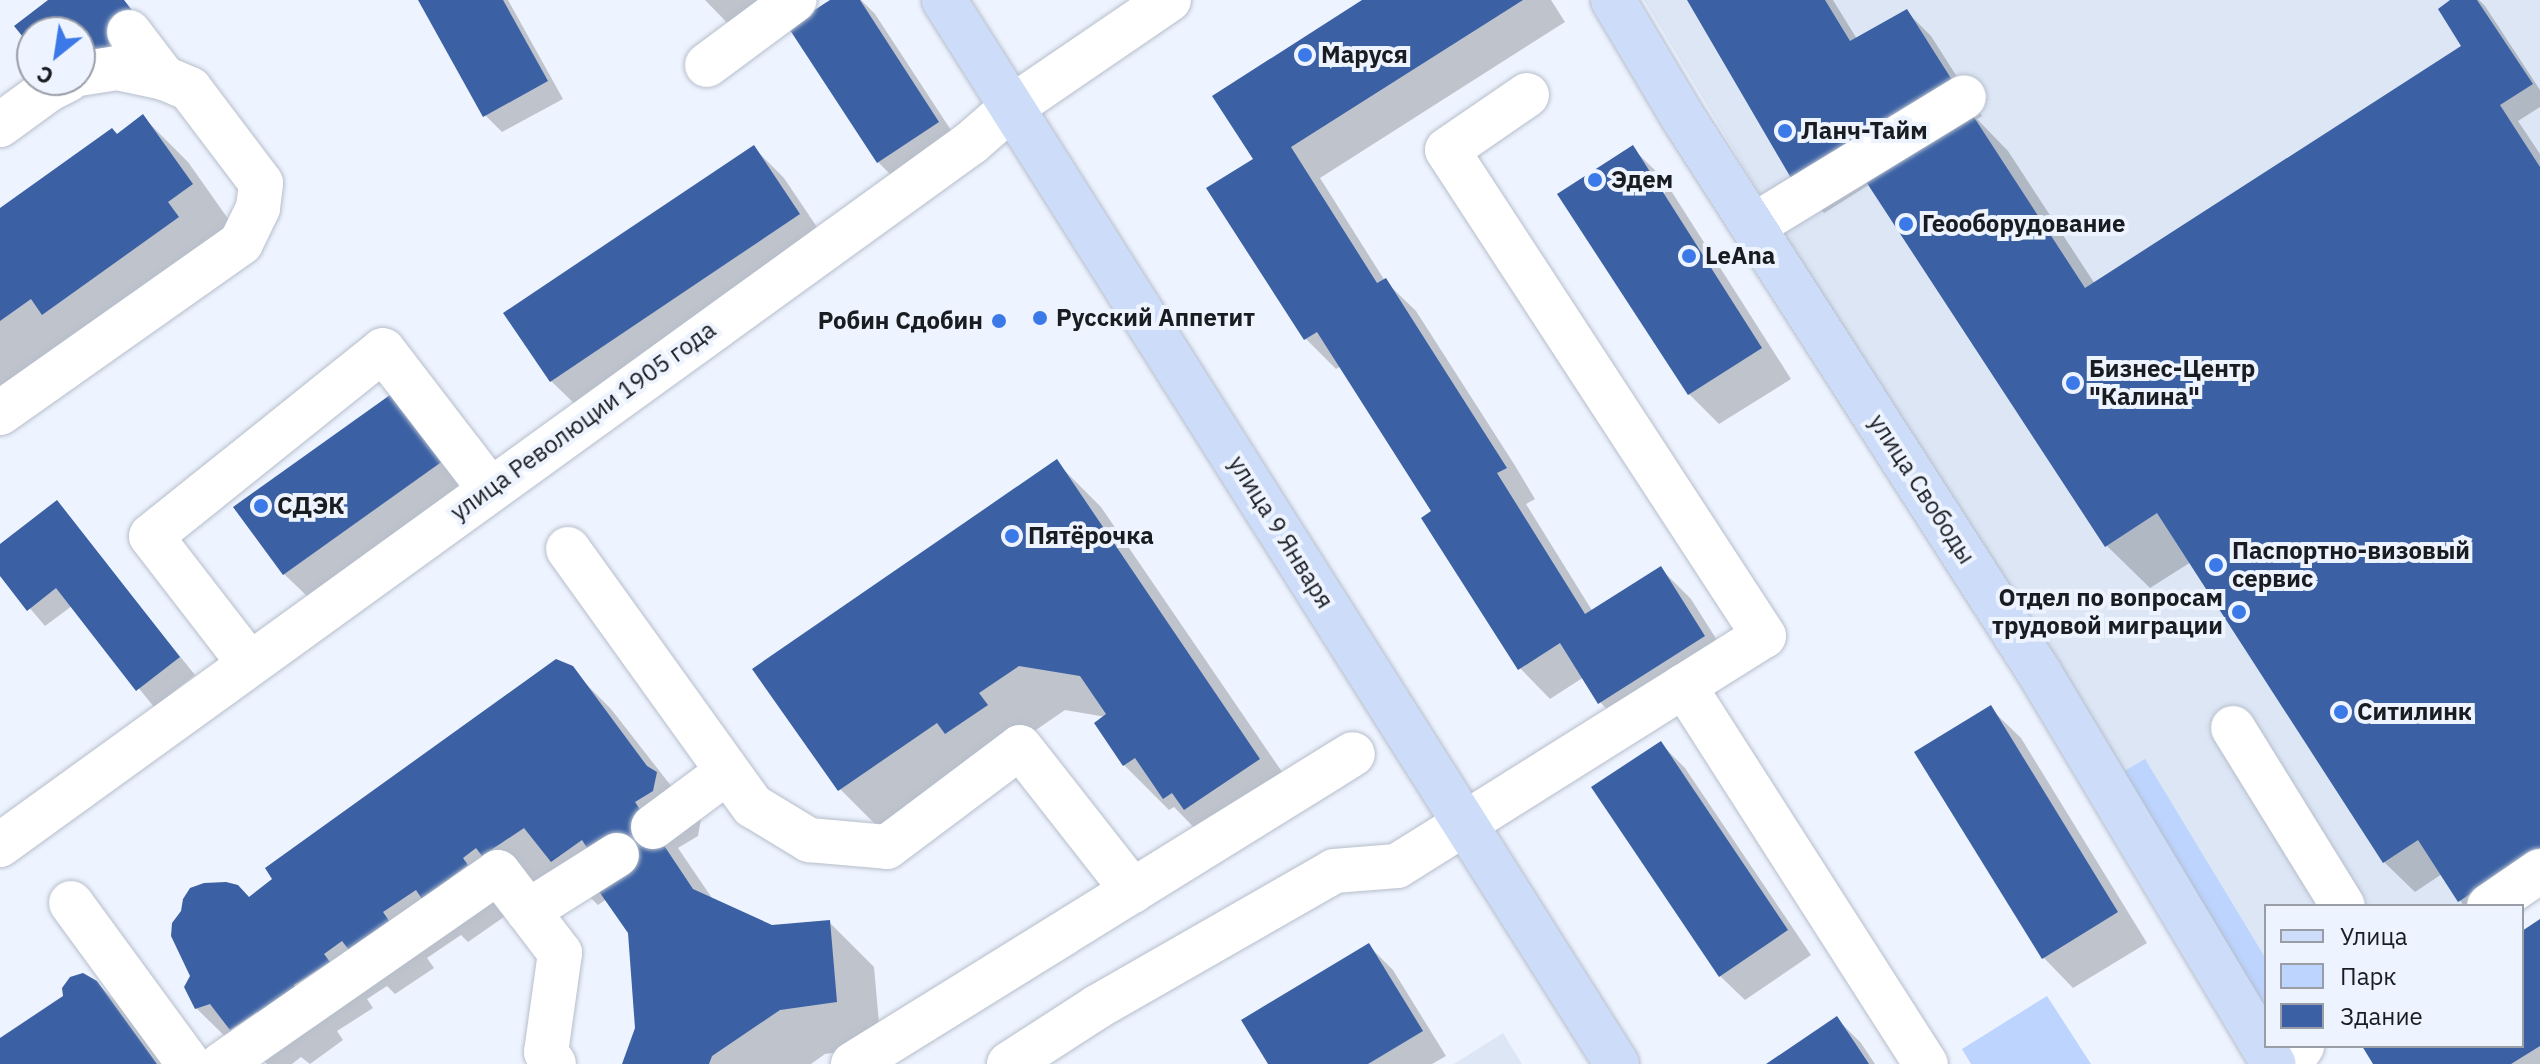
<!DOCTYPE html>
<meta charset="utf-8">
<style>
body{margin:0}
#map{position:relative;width:2540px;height:1064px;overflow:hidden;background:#eef4ff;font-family:"IBM Plex Sans",sans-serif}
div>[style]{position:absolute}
.built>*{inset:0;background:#dce6f5}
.green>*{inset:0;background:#bcd4fe}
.shadow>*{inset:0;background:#0003}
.building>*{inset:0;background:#3b61a4}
.roads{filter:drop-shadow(0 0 2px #b6becb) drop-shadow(0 0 2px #b6becb)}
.minor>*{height:44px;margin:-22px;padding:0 22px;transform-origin:22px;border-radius:22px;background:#fff}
.major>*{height:44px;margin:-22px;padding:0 22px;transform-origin:22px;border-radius:22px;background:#cdddf9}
.dots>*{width:22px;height:22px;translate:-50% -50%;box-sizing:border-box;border:4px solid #eef4ff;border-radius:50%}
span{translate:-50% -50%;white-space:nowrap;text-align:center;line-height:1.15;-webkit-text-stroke:8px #eef4ff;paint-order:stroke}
.poi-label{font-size:24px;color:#191c21;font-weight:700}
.left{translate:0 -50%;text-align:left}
.right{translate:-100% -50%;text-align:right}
.street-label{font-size:24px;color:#191c21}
.legend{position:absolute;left:2264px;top:904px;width:260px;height:144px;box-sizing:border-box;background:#eef4ff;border:2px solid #999ea6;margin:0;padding:10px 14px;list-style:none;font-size:24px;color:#191c21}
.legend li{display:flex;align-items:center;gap:16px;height:40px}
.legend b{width:40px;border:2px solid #999ea6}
.north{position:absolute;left:16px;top:16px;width:80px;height:80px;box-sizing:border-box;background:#eef4ff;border:2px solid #999ea6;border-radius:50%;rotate:210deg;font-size:22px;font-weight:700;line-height:32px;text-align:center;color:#191c21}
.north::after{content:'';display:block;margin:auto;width:28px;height:36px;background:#3b79e8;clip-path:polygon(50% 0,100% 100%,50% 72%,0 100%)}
</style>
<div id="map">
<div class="built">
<i style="clip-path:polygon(1644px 0,2540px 0,2540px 890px,2515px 906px,2266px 906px,2266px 1042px)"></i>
<i style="clip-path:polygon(1503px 1033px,1522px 1064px,1454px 1064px)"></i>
</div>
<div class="green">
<i style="clip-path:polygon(2145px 759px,2266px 959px,2266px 1028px,2116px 776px)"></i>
<i style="clip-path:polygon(2047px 996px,2091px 1064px,1971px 1064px,1962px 1049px)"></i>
</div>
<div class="shadow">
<i style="clip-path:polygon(421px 0,508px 0,563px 99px,502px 132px,485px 115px)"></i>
<i style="clip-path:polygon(705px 0,790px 0,738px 34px)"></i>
<i style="clip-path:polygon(834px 0,861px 0,875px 14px,962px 147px,902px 186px,878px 162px)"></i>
<i style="clip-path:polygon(1366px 0,1551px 0,1565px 22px,1320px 178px,1385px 281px,1416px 311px,1514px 464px,1535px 499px,1526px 504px,1593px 612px,1661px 569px,1691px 599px,1734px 667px,1630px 733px,1600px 702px,1584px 677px,1550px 699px,1520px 668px,1434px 511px,1341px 366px,1336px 369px,1306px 339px,1209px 189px,1256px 159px)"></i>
<i style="clip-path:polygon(1690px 0,1833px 0,1857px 39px,1907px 12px,1931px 36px,1982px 116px,1977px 119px,2008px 151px,2095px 284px,2469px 57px,2454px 0,2479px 0,2485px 6px,2540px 90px,2540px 107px,2518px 121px,2540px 154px,2540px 898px,2522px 910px,2522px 906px,2464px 906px,2442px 874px,2415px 892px,2384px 862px,2191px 562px,2150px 588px,2107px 546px,1870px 184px,1824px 213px,1800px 188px)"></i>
<i style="clip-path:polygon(143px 117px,188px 162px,236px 230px,0 410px,0 210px)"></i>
<i style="clip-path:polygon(754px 148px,784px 178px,829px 245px,582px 411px,551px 381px)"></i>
<i style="clip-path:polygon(1632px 148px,1663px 178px,1791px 379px,1719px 424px,1689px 394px)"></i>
<i style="clip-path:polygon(397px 392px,470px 483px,309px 598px,284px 574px,236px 508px)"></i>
<i style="clip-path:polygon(1056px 462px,1101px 507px,1304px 804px,1209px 843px,1174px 807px,1169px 810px,1124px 765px,1106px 717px,1065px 710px,885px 834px,840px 789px)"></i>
<i style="clip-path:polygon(57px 503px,195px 675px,154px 707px,72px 606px,45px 626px,0 573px,0 547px)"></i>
<i style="clip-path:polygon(565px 663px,611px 709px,679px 796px,701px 819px,698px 836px,678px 848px,714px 901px,772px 927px,829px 922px,874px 967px,881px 1046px,825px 1054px,811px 1064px,624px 1064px,637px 1028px,630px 933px,607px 899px,598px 905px,566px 874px,468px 942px,461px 935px,427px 958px,434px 968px,395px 994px,387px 986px,367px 999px,373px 1008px,337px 1031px,343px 1040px,310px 1064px,301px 1057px,292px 1064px,267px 1064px,252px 1049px,242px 1053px,196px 1008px,193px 976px,173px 936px,250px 899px)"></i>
<i style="clip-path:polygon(1990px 708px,2021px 738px,2147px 943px,2073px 988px,2043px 957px)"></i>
<i style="clip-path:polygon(1660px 743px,1685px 768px,1811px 955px,1745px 1000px,1720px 976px)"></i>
<i style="clip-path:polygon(2540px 922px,2540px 1064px,2375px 1064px,2364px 1046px,2522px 1046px,2522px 933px)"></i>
<i style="clip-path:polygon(1368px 945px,1393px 970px,1446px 1056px,1432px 1064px,1270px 1064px)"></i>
<i style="clip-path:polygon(96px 982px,135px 1021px,166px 1064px,0 1064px,0 1041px)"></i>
<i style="clip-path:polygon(1837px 1019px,1861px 1043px,1875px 1064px,1772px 1064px)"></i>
</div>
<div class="building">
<i style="clip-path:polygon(48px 0,124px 0,141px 22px,93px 61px,80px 44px,80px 32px,69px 29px,64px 32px,32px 32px,32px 48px,14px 26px)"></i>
<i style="clip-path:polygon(418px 0,503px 0,548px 81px,483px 117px)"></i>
<i style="clip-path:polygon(830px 0,860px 0,939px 122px,877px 163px,788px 27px)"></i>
<i style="clip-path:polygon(1362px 0,1523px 0,1291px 147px,1377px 283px,1386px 278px,1484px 432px,1507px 468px,1497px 473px,1585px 614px,1661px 566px,1705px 636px,1598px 704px,1560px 643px,1518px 670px,1421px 518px,1431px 511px,1317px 332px,1304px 340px,1206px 188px,1253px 159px,1212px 96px)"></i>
<i style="clip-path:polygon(1687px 0,1825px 0,1850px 41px,1907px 9px,1959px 91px,1798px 190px)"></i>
<i style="clip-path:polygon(2450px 0,2477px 0,2533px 84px,2500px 105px,2540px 167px,2540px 849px,2458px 902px,2418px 840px,2383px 863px,2157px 513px,2105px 547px,1861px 174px,1966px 105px,2085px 288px,2461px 46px,2438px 9px)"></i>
<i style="clip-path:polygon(143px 114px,193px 184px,168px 202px,179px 217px,42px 315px,31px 299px,0 321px,0 208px,112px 128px,117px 134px)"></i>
<i style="clip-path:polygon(754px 145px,800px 214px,550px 382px,503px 313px)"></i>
<i style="clip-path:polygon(1633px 145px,1762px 348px,1688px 395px,1557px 194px)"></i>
<i style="clip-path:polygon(397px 390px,447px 458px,283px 575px,233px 507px)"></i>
<i style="clip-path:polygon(1057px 459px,1260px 759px,1184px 810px,1172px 793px,1163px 799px,1135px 758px,1123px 766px,1094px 723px,1106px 714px,1080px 676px,1019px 666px,979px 693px,988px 705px,945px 734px,937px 723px,838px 791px,752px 669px)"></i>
<i style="clip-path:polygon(57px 500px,180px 657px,136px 691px,56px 588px,27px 611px,0 576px,0 544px)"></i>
<i style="clip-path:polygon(556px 659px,573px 666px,647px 766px,657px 772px,653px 791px,635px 802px,693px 889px,772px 925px,830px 920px,837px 1002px,780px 1010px,712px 1056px,709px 1064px,622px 1064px,635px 1028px,628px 933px,598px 890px,593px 857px,582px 840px,551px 862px,524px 828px,482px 856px,476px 848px,463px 858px,468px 865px,422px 899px,416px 890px,383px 912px,390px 922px,349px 950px,342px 941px,324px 954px,330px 962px,294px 985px,299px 994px,262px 1021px,257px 1012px,230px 1030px,210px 1004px,195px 1009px,184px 987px,190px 976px,171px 936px,172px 923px,181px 911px,183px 899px,190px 888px,204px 883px,226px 882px,238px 885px,249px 897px,272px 879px,265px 868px)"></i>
<i style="clip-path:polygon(1991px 705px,2118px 912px,2042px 959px,1914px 752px)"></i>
<i style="clip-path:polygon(1661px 741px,1788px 930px,1719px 977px,1591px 787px)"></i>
<i style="clip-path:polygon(2540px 919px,2540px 1046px,2511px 1064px,2373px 1064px,2362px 1046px,2522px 1046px,2522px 931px)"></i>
<i style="clip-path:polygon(1369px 943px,1423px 1031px,1368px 1064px,1268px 1064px,1241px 1020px)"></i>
<i style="clip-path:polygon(83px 973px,97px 981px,157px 1064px,0 1064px,0 1038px,63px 996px,62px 988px,70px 977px)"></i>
<i style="clip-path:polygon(1837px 1016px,1869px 1064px,1766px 1064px)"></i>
</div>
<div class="roads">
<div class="minor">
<i style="left:129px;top:32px;width:58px;rotate:52.7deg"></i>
<i style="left:707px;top:65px;width:109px;rotate:-36.5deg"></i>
<i style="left:0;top:125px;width:59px;rotate:-36.1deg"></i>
<i style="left:48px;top:90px;width:22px;rotate:-27deg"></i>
<i style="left:1753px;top:226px;width:247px;rotate:-31.4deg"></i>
<i style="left:0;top:413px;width:295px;rotate:-35.2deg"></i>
<i style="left:241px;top:243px;width:39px;rotate:-64deg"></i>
<i style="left:258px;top:208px;width:25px;rotate:-83deg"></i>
<i style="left:261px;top:183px;width:118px;rotate:-127.1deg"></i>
<i style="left:190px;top:89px;width:28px;rotate:-157deg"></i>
<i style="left:164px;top:78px;width:48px;rotate:-168deg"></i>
<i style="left:117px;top:68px;width:37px;rotate:171deg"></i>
<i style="left:568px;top:549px;width:317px;rotate:54.3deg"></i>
<i style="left:753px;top:806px;width:66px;rotate:31.3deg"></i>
<i style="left:809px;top:840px;width:78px;rotate:5.1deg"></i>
<i style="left:887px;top:847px;width:166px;rotate:-36.9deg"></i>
<i style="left:1020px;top:747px;width:183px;rotate:51.9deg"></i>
<i style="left:249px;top:663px;width:160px;rotate:-127.7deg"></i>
<i style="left:151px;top:536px;width:297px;rotate:-38.7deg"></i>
<i style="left:383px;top:350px;width:174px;rotate:52.5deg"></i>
<i style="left:1684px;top:686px;width:449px;rotate:57.4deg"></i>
<i style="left:2233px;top:728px;width:209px;rotate:58.3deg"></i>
<i style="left:653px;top:827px;width:92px;rotate:-36.6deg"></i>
<i style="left:0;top:845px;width:1198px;rotate:-35.87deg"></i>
<i style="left:971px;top:143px;width:55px;rotate:-41.3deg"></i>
<i style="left:1012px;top:107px;width:190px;rotate:-34.3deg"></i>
<i style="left:71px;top:903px;width:200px;rotate:53.8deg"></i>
<i style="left:2489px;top:906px;width:62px;rotate:-34.5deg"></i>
<i style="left:528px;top:911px;width:53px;rotate:52.7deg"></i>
<i style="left:560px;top:953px;width:100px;rotate:98deg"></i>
<i style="left:546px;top:1052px;width:14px;rotate:56deg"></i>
<i style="left:222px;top:1064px;width:336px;rotate:-34.8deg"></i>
<i style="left:498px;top:872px;width:49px;rotate:52.4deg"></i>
<i style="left:528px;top:911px;width:105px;rotate:-32.2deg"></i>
<i style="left:853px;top:1064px;width:588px;rotate:-31.8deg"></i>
<i style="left:1009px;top:1064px;width:105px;rotate:-32.9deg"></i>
<i style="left:1097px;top:1007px;width:273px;rotate:-29.8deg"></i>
<i style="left:1334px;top:871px;width:63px;rotate:-4.5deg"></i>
<i style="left:1397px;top:866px;width:433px;rotate:-32.1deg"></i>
<i style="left:1764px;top:636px;width:580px;rotate:-123.11deg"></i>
<i style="left:1447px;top:150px;width:97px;rotate:-34.5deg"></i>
<i style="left:2290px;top:1064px;width:22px;rotate:-56deg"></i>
</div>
<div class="major">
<i style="left:944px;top:0;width:1259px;rotate:57.69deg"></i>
<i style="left:1613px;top:0;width:139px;rotate:59.2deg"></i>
<i style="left:1684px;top:119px;width:657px;rotate:57.3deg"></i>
<i style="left:2039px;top:672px;width:457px;rotate:59.1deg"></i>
</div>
</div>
<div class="dots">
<i style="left:1305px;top:55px;background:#3b79e8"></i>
<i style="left:1785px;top:131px;background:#3b79e8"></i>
<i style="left:1595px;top:180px;background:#3b79e8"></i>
<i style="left:1906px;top:224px;background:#3b79e8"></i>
<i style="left:1689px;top:256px;background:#3b79e8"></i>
<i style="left:1040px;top:318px;background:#3b79e8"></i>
<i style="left:999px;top:321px;background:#3b79e8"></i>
<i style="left:2073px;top:383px;background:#3b79e8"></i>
<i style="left:261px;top:506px;background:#3b79e8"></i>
<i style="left:1012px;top:536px;background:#3b79e8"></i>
<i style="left:2216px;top:565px;background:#3b79e8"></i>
<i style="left:2239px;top:612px;background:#3b79e8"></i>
<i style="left:2341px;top:712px;background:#3b79e8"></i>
</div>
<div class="poi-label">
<span class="left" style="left:1321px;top:55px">Маруся</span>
<span class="left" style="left:1801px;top:131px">Ланч-Тайм</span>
<span class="left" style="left:1611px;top:180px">Эдем</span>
<span class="left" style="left:1922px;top:224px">Геооборудование</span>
<span class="left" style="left:1705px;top:256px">LeAna</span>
<span class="left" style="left:1056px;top:318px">Русский Аппетит</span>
<span class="right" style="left:983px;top:321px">Робин Сдобин</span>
<span class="left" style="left:2089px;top:383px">Бизнес-Центр<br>"Калина"</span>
<span class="left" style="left:277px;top:506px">СДЭК</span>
<span class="left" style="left:1028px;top:536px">Пятёрочка</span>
<span class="left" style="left:2232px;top:565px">Паспортно-визовый<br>сервис</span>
<span class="right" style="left:2223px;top:612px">Отдел по вопросам<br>трудовой миграции</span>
<span class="left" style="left:2357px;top:712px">Ситилинк</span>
</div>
<div class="street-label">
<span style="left:583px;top:421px;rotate:-36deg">улица Революции 1905 года</span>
<span style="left:1922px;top:489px;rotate:57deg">улица Свободы</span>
<span style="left:1281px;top:532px;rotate:58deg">улица 9 Января</span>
</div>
<ul class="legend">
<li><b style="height:10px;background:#cdddf9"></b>Улица</li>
<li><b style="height:22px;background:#bcd4fe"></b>Парк</li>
<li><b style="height:22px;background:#3b61a4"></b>Здание</li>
</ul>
<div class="north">С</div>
</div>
